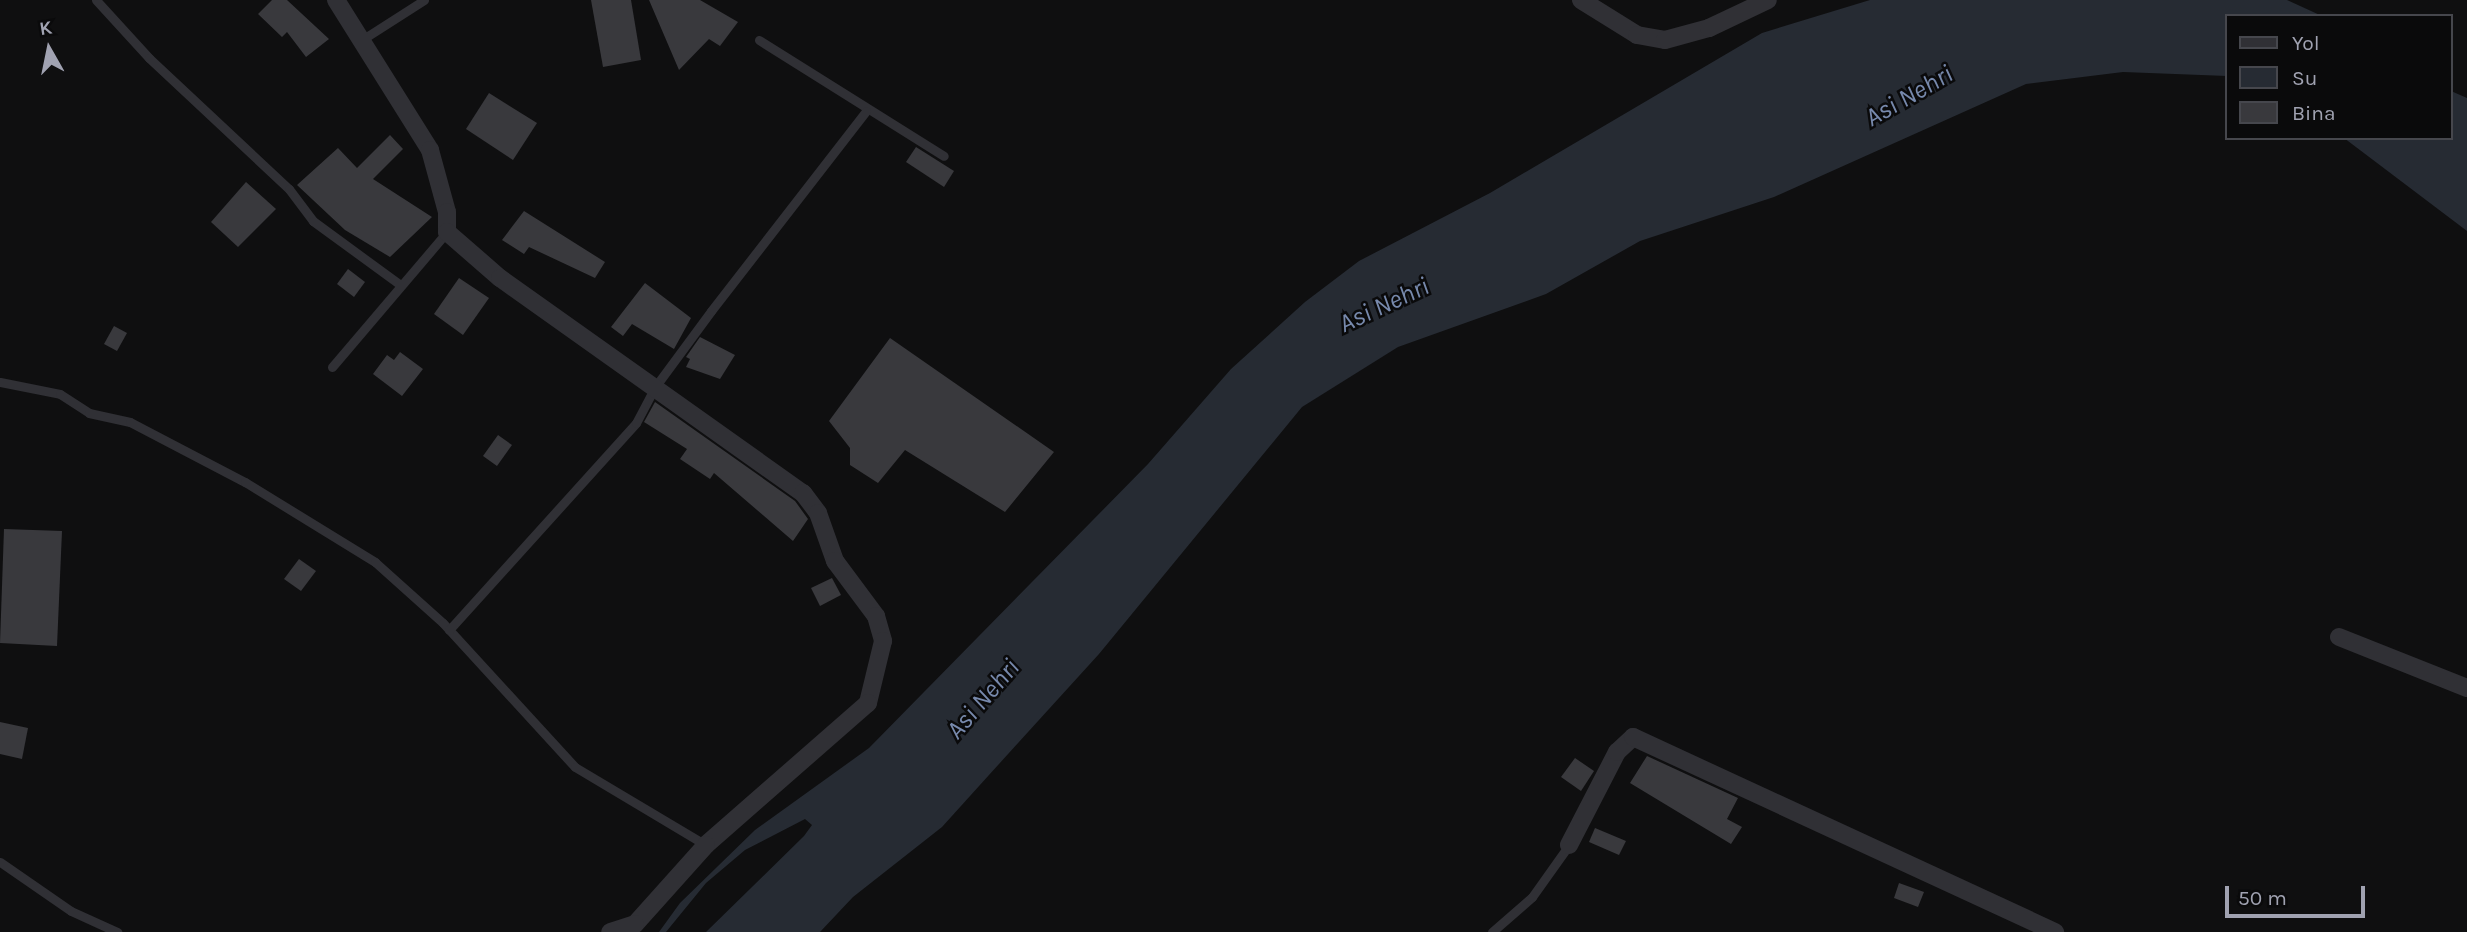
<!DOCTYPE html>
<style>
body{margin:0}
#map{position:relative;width:2467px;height:932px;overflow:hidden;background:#0f0f10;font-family:Karla,sans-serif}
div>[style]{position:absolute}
.water>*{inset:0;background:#262b33}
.building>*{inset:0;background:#39393d}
.lane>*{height:9px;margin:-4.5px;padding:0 4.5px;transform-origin:4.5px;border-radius:4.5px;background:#303035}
.street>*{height:18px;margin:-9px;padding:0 9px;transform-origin:9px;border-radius:9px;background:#303035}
span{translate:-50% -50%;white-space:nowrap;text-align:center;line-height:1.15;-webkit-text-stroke:5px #0a0a0b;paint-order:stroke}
.water-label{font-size:26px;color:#7789ac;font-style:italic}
.legend{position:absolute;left:2225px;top:14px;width:228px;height:126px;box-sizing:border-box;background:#0a0a0b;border:2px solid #46474d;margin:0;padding:9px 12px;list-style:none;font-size:21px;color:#a0a2b1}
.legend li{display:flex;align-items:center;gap:14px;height:35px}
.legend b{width:35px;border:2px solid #46474d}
.north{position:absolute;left:14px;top:14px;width:70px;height:70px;-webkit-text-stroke:5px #0a0a0b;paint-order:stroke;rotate:351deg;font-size:19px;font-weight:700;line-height:28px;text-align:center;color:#a0a2b1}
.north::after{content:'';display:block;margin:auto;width:24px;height:32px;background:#a0a2b1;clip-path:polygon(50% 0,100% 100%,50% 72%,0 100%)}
.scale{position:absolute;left:2225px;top:886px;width:140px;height:32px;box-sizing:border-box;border:4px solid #a0a2b1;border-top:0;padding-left:9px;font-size:21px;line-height:24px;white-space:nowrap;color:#a0a2b1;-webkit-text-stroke:5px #0a0a0b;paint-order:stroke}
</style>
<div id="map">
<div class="water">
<i style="clip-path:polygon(1870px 0,2287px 0,2322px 16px,2227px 16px,2227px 76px,2123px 72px,2026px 84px,1774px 197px,1640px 241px,1546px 294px,1398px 347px,1302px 407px,1099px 654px,989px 775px,942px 827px,853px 897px,820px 932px,706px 932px,804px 836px,812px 825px,805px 819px,745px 850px,706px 883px,666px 932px,659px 932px,680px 903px,755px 830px,869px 748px,1148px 464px,1231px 369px,1305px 302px,1359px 261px,1490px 193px,1762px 33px)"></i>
<i style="clip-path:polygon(2451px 91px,2467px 98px,2467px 231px,2344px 138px,2451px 138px)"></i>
</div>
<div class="building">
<i style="clip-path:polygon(272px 0,287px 0,329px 39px,306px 57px,287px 32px,282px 37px,258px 14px)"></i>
<i style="clip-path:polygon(591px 0,631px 0,641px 60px,603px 67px)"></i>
<i style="clip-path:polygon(649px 0,700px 0,738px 22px,720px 46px,709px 39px,679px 70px)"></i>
<i style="clip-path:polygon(489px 93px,537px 123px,513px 160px,466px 129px)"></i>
<i style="clip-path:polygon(390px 135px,403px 149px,373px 179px,432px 217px,390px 257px,345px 230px,297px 185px,338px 148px,357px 168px)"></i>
<i style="clip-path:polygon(916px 147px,954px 171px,944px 187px,906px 162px)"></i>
<i style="clip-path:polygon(246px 182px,276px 209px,238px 247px,211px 222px)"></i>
<i style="clip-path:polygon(524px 211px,605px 262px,595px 278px,529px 247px,524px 254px,502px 240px)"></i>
<i style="clip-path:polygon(348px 269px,365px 282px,354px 297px,337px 284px)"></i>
<i style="clip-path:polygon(459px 278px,489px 298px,463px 335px,434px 314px)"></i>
<i style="clip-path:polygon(645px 283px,691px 318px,674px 349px,632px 324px,623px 336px,611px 327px)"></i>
<i style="clip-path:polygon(114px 326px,127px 333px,117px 351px,104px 344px)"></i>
<i style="clip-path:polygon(700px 337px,735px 355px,720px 379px,686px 367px,690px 359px,686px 357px)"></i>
<i style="clip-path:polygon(890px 338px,1054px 452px,1005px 512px,905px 450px,878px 483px,850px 465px,850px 448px,829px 421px)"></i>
<i style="clip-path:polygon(400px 352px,423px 369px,402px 396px,373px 374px,387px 355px,394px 360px)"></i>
<i style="clip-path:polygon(655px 402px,795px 501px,808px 519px,793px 541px,714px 473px,710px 479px,680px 459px,687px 449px,644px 422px)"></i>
<i style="clip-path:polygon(498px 435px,512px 445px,497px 466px,483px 456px)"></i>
<i style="clip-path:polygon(4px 529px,62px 531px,57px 646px,0 643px)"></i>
<i style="clip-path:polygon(299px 559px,316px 571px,301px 591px,284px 579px)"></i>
<i style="clip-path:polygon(832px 578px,841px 595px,820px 606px,811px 588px)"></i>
<i style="clip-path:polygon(0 722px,28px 728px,22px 759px,0 754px)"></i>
<i style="clip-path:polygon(1647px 756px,1738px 798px,1727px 819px,1742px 827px,1731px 844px,1630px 783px)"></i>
<i style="clip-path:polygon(1575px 758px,1594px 771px,1581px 791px,1561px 777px)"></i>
<i style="clip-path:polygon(1595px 828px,1626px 841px,1619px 855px,1589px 842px)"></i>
<i style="clip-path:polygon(1899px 883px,1924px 892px,1918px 907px,1894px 898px)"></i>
</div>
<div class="lane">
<i style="left:96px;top:0;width:79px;rotate:47.6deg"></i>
<i style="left:149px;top:58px;width:192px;rotate:43.1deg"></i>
<i style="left:289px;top:189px;width:40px;rotate:53deg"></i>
<i style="left:313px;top:221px;width:107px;rotate:36.2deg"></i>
<i style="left:759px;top:40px;width:218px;rotate:32.1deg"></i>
<i style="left:360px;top:41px;width:76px;rotate:-32.6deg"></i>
<i style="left:332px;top:367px;width:177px;rotate:-49.6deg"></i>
<i style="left:0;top:382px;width:61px;rotate:11.3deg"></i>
<i style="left:60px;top:394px;width:35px;rotate:33deg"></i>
<i style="left:89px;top:413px;width:42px;rotate:12.4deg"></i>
<i style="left:130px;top:422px;width:130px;rotate:27.6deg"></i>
<i style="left:245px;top:482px;width:153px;rotate:31.6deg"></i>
<i style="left:375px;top:562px;width:91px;rotate:41.9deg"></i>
<i style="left:443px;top:623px;width:195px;rotate:47.5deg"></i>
<i style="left:575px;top:767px;width:152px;rotate:30.8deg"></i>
<i style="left:449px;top:630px;width:279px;rotate:-47.9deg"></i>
<i style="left:636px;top:423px;width:41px;rotate:-62.2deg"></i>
<i style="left:655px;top:387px;width:94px;rotate:-53.6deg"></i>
<i style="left:711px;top:311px;width:253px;rotate:-52.2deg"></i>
<i style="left:0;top:862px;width:86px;rotate:34.6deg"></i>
<i style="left:71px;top:911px;width:51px;rotate:24.5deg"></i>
<i style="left:1492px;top:932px;width:53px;rotate:-41.2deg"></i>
<i style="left:1532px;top:897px;width:64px;rotate:-54.6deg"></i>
</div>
<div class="street">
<i style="left:336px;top:0;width:177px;rotate:57.9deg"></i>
<i style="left:430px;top:150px;width:64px;rotate:74.7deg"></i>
<i style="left:447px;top:212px;width:20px;rotate:90deg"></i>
<i style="left:447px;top:232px;width:70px;rotate:41deg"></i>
<i style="left:500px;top:278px;width:372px;rotate:35.4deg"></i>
<i style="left:803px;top:493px;width:25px;rotate:53deg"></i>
<i style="left:818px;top:513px;width:51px;rotate:70.5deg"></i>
<i style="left:835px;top:561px;width:69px;rotate:53.3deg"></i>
<i style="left:876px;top:616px;width:26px;rotate:74deg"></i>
<i style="left:883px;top:641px;width:64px;rotate:103.6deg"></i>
<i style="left:868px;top:703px;width:215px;rotate:138.8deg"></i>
<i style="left:706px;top:845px;width:106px;rotate:131.9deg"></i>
<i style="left:635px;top:924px;width:26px;rotate:162deg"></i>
<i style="left:1581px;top:0;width:66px;rotate:32deg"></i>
<i style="left:1637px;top:35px;width:28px;rotate:10deg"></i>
<i style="left:1665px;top:40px;width:46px;rotate:-15.3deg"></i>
<i style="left:1709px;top:28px;width:65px;rotate:-25.4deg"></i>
<i style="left:2339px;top:637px;width:138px;rotate:21.7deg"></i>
<i style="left:1569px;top:845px;width:105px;rotate:-62.7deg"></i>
<i style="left:1617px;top:752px;width:22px;rotate:-43deg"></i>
<i style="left:1633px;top:737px;width:465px;rotate:24.8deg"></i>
</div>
<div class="water-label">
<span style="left:1909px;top:96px;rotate:-30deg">Asi Nehri</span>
<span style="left:1384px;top:305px;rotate:-25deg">Asi Nehri</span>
<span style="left:983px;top:699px;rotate:-49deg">Asi Nehri</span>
</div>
<ul class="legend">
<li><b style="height:9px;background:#303035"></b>Yol</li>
<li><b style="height:19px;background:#262b33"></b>Su</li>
<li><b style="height:19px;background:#39393d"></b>Bina</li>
</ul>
<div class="north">K</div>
<div class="scale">50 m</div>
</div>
